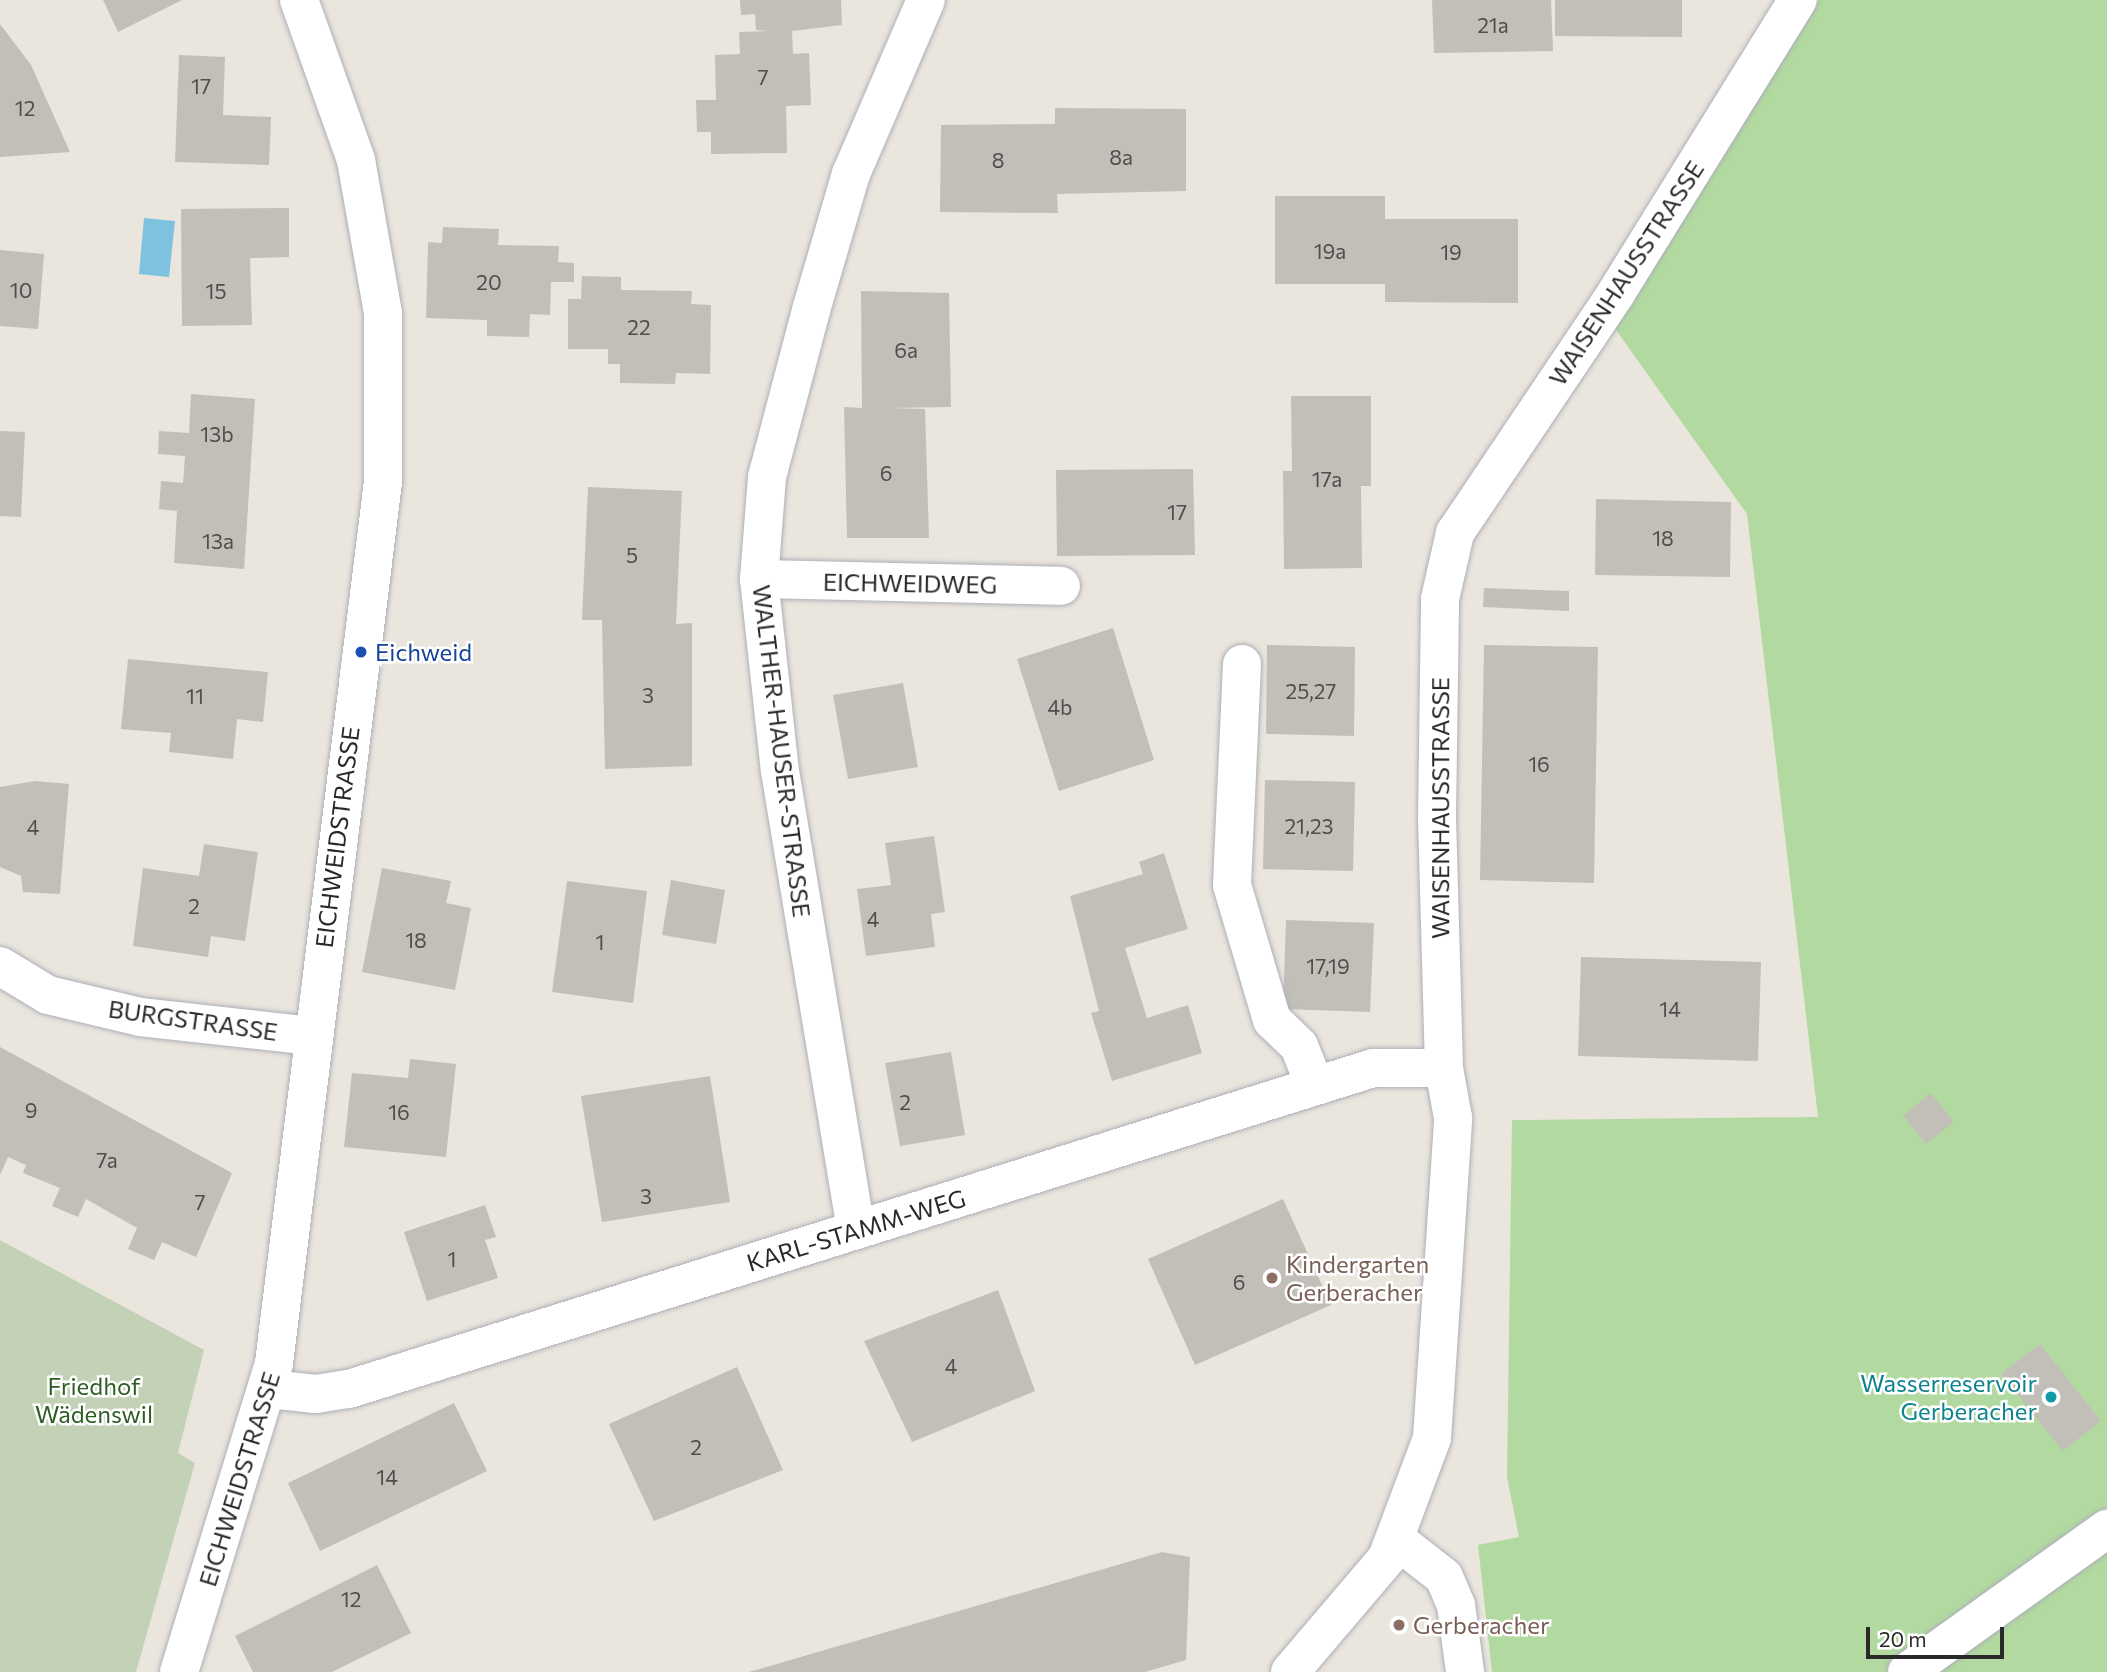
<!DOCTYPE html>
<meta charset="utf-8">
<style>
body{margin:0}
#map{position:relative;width:2107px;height:1672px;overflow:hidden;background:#eae5dd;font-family:Commissioner,sans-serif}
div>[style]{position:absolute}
.green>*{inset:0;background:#b2daa0}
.cemetery>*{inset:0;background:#c3d1b7}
.water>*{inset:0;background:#7dc2df}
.building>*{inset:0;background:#c2bfb9}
.roads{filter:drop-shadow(0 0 2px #aeafb8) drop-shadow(0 0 2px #aeafb8)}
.minor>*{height:38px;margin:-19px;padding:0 19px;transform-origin:19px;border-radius:19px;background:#fff}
.dots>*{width:19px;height:19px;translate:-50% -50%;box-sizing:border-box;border:4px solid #fff;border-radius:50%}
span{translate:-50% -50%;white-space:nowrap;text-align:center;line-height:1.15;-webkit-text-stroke:5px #fff;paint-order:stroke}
.number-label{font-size:21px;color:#4f4e4d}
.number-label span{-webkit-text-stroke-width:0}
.street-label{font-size:24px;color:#292929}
.transit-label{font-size:24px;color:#164399}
.left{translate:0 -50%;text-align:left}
.education-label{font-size:24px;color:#785e54}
.culture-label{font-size:24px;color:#0d838f}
.right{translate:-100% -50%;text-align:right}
.park-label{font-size:24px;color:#2d5d23}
.scale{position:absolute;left:1866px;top:1627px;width:138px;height:32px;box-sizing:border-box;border:4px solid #292929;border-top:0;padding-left:9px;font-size:21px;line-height:24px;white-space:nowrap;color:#292929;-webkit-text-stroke:5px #fff;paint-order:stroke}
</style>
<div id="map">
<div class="green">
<i style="clip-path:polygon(1819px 0,2107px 0,2107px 1672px,1492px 1672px,1478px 1545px,1519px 1537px,1507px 1477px,1512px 1120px,1818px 1117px,1747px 514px,1599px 306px)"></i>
</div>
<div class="cemetery">
<i style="clip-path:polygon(0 1240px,204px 1350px,178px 1453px,195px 1463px,136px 1672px,0 1672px)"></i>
</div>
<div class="water">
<i style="clip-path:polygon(144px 218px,175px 221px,169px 277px,139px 274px)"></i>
</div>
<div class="building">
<i style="clip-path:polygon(103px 0,182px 0,118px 32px)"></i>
<i style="clip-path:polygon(740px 0,841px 0,842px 25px,792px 31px,793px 54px,809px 53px,811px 105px,786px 106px,787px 153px,711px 154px,711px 132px,697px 132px,696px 100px,716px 100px,715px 55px,740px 54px,739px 32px,770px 31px,756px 30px,755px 14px,741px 15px)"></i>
<i style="clip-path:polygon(1432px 0,1551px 0,1553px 51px,1434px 53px)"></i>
<i style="clip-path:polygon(1555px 0,1682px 0,1682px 37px,1555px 36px)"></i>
<i style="clip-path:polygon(0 24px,31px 65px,70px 152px,0 157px)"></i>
<i style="clip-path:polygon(179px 55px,225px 57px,223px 115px,271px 117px,269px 165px,175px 162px)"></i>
<i style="clip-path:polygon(1055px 108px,1186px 109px,1186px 191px,1057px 194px,1058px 213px,940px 212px,941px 125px,1055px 124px)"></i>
<i style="clip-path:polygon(1275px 196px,1385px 196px,1385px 219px,1518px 219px,1518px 303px,1385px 302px,1385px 284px,1275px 284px)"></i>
<i style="clip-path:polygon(289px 208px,289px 257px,250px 258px,252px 325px,182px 326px,181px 209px)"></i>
<i style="clip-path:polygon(443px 227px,499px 229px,498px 245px,559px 246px,558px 262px,574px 263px,574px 282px,551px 282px,550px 315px,530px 314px,529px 337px,487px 336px,487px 320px,426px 318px,428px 242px,442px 243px)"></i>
<i style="clip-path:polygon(0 250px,44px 254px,38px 329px,0 326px)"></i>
<i style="clip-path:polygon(582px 276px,621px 277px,621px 290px,692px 291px,691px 304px,711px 305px,710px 374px,676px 373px,675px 384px,620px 383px,620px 364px,608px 364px,608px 349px,568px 349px,568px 299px,581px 299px)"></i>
<i style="clip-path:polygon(861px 291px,949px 293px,951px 407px,889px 408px,925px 409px,929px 538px,847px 538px,844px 407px,862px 408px)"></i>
<i style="clip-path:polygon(191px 394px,255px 399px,244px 569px,174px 563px,177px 511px,159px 509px,161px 481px,183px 483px,185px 456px,158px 454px,159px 431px,189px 433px)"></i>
<i style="clip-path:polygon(1291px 396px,1371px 396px,1371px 486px,1361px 486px,1362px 568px,1284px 569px,1283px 471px,1292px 471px)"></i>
<i style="clip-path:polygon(0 431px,25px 432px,21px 517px,0 516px)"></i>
<i style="clip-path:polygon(1193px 469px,1195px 555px,1057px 556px,1056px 470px)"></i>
<i style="clip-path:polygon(588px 487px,682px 491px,676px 624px,692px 623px,692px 766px,605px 769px,602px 620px,582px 620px)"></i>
<i style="clip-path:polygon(1596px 499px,1731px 502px,1730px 577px,1595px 575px)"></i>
<i style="clip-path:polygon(1484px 588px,1569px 591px,1569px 611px,1483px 607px)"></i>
<i style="clip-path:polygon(1113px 628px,1154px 760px,1059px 791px,1017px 659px)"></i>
<i style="clip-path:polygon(1267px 645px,1355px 647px,1354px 736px,1266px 734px)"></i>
<i style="clip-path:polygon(1484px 645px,1598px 647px,1594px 883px,1480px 880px)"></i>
<i style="clip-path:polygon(128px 659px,268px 672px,263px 722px,237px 719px,233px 759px,169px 752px,171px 733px,121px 729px)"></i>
<i style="clip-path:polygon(903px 683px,918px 767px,848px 779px,833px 695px)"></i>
<i style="clip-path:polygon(1265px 780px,1355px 782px,1353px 871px,1263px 869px)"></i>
<i style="clip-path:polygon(35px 781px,69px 784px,60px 894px,23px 892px,21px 876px,0 867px,0 787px)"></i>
<i style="clip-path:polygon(934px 836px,945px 912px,931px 914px,935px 947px,866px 956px,857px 889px,891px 885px,885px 843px)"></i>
<i style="clip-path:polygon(204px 844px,258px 852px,245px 941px,211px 936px,208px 957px,133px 946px,143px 868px,199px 876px)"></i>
<i style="clip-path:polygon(1164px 853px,1188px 929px,1125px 948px,1147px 1018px,1188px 1005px,1202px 1053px,1112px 1081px,1091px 1013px,1099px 1011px,1070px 896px,1143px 874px,1139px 862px)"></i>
<i style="clip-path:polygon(382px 868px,451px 881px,446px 903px,471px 908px,455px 990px,362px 972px)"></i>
<i style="clip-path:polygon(671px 880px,725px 890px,716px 944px,662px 935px)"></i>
<i style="clip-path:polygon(567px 881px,647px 891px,633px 1003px,552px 992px)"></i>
<i style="clip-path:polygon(1286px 920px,1374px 923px,1370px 1012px,1283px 1009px)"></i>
<i style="clip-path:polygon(1581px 957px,1761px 962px,1758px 1061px,1578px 1056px)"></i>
<i style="clip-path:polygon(0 1047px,232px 1173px,196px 1257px,162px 1242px,154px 1260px,128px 1249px,137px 1228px,86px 1199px,78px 1217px,52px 1206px,60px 1188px,23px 1173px,26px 1165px,8px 1157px,0 1175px)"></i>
<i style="clip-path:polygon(951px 1052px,965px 1135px,900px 1146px,885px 1063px)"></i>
<i style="clip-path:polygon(410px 1059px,456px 1064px,446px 1157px,344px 1147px,352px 1073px,408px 1078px)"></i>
<i style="clip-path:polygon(710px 1076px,730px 1202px,602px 1222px,581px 1096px)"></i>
<i style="clip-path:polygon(1931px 1093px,1954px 1122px,1926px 1144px,1903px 1116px)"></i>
<i style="clip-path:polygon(1283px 1199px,1331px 1305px,1195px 1365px,1148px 1259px)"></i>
<i style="clip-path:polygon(485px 1205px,496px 1237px,485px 1240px,498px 1278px,427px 1301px,404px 1232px)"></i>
<i style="clip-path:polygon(998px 1290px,1035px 1391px,912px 1442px,864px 1341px)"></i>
<i style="clip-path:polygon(2040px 1344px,2101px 1421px,2063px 1451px,2001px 1374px)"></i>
<i style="clip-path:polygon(737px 1367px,783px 1470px,654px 1521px,609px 1424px)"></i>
<i style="clip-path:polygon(454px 1403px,487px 1471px,320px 1551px,288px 1483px)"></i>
<i style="clip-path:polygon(1162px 1552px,1190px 1557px,1186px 1660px,1145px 1672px,749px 1672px)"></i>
<i style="clip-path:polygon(377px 1565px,411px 1633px,332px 1672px,253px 1672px,235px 1636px)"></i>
</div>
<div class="roads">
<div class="minor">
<i style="left:759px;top:579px;width:302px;rotate:1.3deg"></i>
<i style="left:1242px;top:664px;width:221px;rotate:92.6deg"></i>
<i style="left:1232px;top:885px;width:141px;rotate:73.5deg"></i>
<i style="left:1272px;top:1020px;width:37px;rotate:44deg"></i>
<i style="left:1299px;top:1046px;width:43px;rotate:68.2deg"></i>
<i style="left:0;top:966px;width:56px;rotate:31.1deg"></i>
<i style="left:48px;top:995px;width:95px;rotate:13.4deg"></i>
<i style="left:140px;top:1017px;width:172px;rotate:6.3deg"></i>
<i style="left:856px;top:1230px;width:464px;rotate:-99.4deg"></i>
<i style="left:780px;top:772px;width:194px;rotate:-96.2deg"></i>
<i style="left:759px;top:579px;width:102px;rotate:-85.5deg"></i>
<i style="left:767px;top:477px;width:176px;rotate:-75.2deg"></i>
<i style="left:812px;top:307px;width:139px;rotate:-73.7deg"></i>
<i style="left:851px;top:174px;width:189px;rotate:-66.7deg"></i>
<i style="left:269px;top:1389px;width:47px;rotate:6.1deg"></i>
<i style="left:316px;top:1394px;width:33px;rotate:-9deg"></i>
<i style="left:349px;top:1389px;width:1073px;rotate:-17.4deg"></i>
<i style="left:1373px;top:1068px;width:71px"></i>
<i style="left:1398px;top:1541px;width:58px;rotate:38deg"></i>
<i style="left:1444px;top:1577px;width:30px;rotate:67deg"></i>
<i style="left:1456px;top:1605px;width:68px;rotate:82.3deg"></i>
<i style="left:179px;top:1672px;width:323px;rotate:-72.9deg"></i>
<i style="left:274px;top:1363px;width:888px;rotate:-82.95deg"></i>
<i style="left:383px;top:482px;width:169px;rotate:-90deg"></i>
<i style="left:383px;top:313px;width:155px;rotate:-100deg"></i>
<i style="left:356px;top:160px;width:170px;rotate:-109.6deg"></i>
<i style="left:1290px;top:1672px;width:150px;rotate:-49.6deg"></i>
<i style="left:1387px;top:1558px;width:128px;rotate:-69.4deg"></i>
<i style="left:1432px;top:1438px;width:321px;rotate:-86.2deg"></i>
<i style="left:1453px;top:1118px;width:51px;rotate:-100.2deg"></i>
<i style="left:1444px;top:1068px;width:249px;rotate:-91.6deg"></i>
<i style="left:1437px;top:819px;width:220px;rotate:-89.2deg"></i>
<i style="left:1440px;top:599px;width:68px;rotate:-77.2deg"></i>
<i style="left:1455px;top:533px;width:289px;rotate:-56.1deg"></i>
<i style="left:1616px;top:293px;width:345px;rotate:-58.2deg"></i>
<i style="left:1907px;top:1672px;width:246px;rotate:-35.6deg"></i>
</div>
</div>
<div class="dots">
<i style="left:361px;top:652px;background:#1a4fb4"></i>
<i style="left:1272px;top:1278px;background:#8d6e63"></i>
<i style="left:2051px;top:1397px;background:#0f9aa8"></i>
<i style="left:1399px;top:1625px;background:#8d6e63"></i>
</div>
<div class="number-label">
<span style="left:1493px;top:25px">21a</span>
<span style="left:763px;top:77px">7</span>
<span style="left:201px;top:86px">17</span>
<span style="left:25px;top:108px">12</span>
<span style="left:1121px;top:157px">8a</span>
<span style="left:998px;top:160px">8</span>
<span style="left:1330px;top:251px">19a</span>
<span style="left:1451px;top:252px">19</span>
<span style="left:489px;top:282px">20</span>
<span style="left:21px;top:290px">10</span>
<span style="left:216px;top:291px">15</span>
<span style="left:639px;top:327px">22</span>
<span style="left:906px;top:350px">6a</span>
<span style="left:217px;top:434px">13b</span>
<span style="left:886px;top:473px">6</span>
<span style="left:1327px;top:479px">17a</span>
<span style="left:1177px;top:512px">17</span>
<span style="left:1663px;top:538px">18</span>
<span style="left:218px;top:541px">13a</span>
<span style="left:632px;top:555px">5</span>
<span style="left:1311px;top:691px">25,27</span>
<span style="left:648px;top:695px">3</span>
<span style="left:195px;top:696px">11</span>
<span style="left:1060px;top:707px">4b</span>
<span style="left:1539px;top:764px">16</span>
<span style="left:1309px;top:826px">21,23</span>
<span style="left:33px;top:827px">4</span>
<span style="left:194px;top:906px">2</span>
<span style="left:873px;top:919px">4</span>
<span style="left:416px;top:940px">18</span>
<span style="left:600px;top:942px">1</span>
<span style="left:1328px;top:966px">17,19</span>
<span style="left:1670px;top:1009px">14</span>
<span style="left:905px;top:1102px">2</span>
<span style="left:31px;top:1110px">9</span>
<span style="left:399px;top:1112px">16</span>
<span style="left:107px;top:1160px">7a</span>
<span style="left:646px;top:1196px">3</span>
<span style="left:200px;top:1202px">7</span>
<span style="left:452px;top:1259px">1</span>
<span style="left:1239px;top:1282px">6</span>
<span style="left:951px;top:1366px">4</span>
<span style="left:696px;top:1447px">2</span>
<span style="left:387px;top:1477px">14</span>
<span style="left:351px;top:1599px">12</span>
</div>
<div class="street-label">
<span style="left:1626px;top:273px;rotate:-57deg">WAISENHAUSSTRASSE</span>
<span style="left:910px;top:583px;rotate:1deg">EICHWEIDWEG</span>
<span style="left:782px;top:751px;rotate:83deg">WALTHER-HAUSER-STRASSE</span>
<span style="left:1440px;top:808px;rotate:-90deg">WAISENHAUSSTRASSE</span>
<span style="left:337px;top:837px;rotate:-83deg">EICHWEIDSTRASSE</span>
<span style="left:193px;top:1020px;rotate:8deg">BURGSTRASSE</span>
<span style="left:856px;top:1230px;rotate:-17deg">KARL-STAMM-WEG</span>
<span style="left:239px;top:1479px;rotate:-73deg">EICHWEIDSTRASSE</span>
</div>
<div class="transit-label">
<span class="left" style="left:375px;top:652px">Eichweid</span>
</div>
<div class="education-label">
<span class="left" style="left:1286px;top:1278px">Kindergarten<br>Gerberacher</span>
<span class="left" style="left:1413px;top:1625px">Gerberacher</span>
</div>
<div class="culture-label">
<span class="right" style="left:2037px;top:1397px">Wasserreservoir<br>Gerberacher</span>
</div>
<div class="park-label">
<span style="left:94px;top:1400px">Friedhof<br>Wädenswil</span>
</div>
<div class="scale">20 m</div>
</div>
